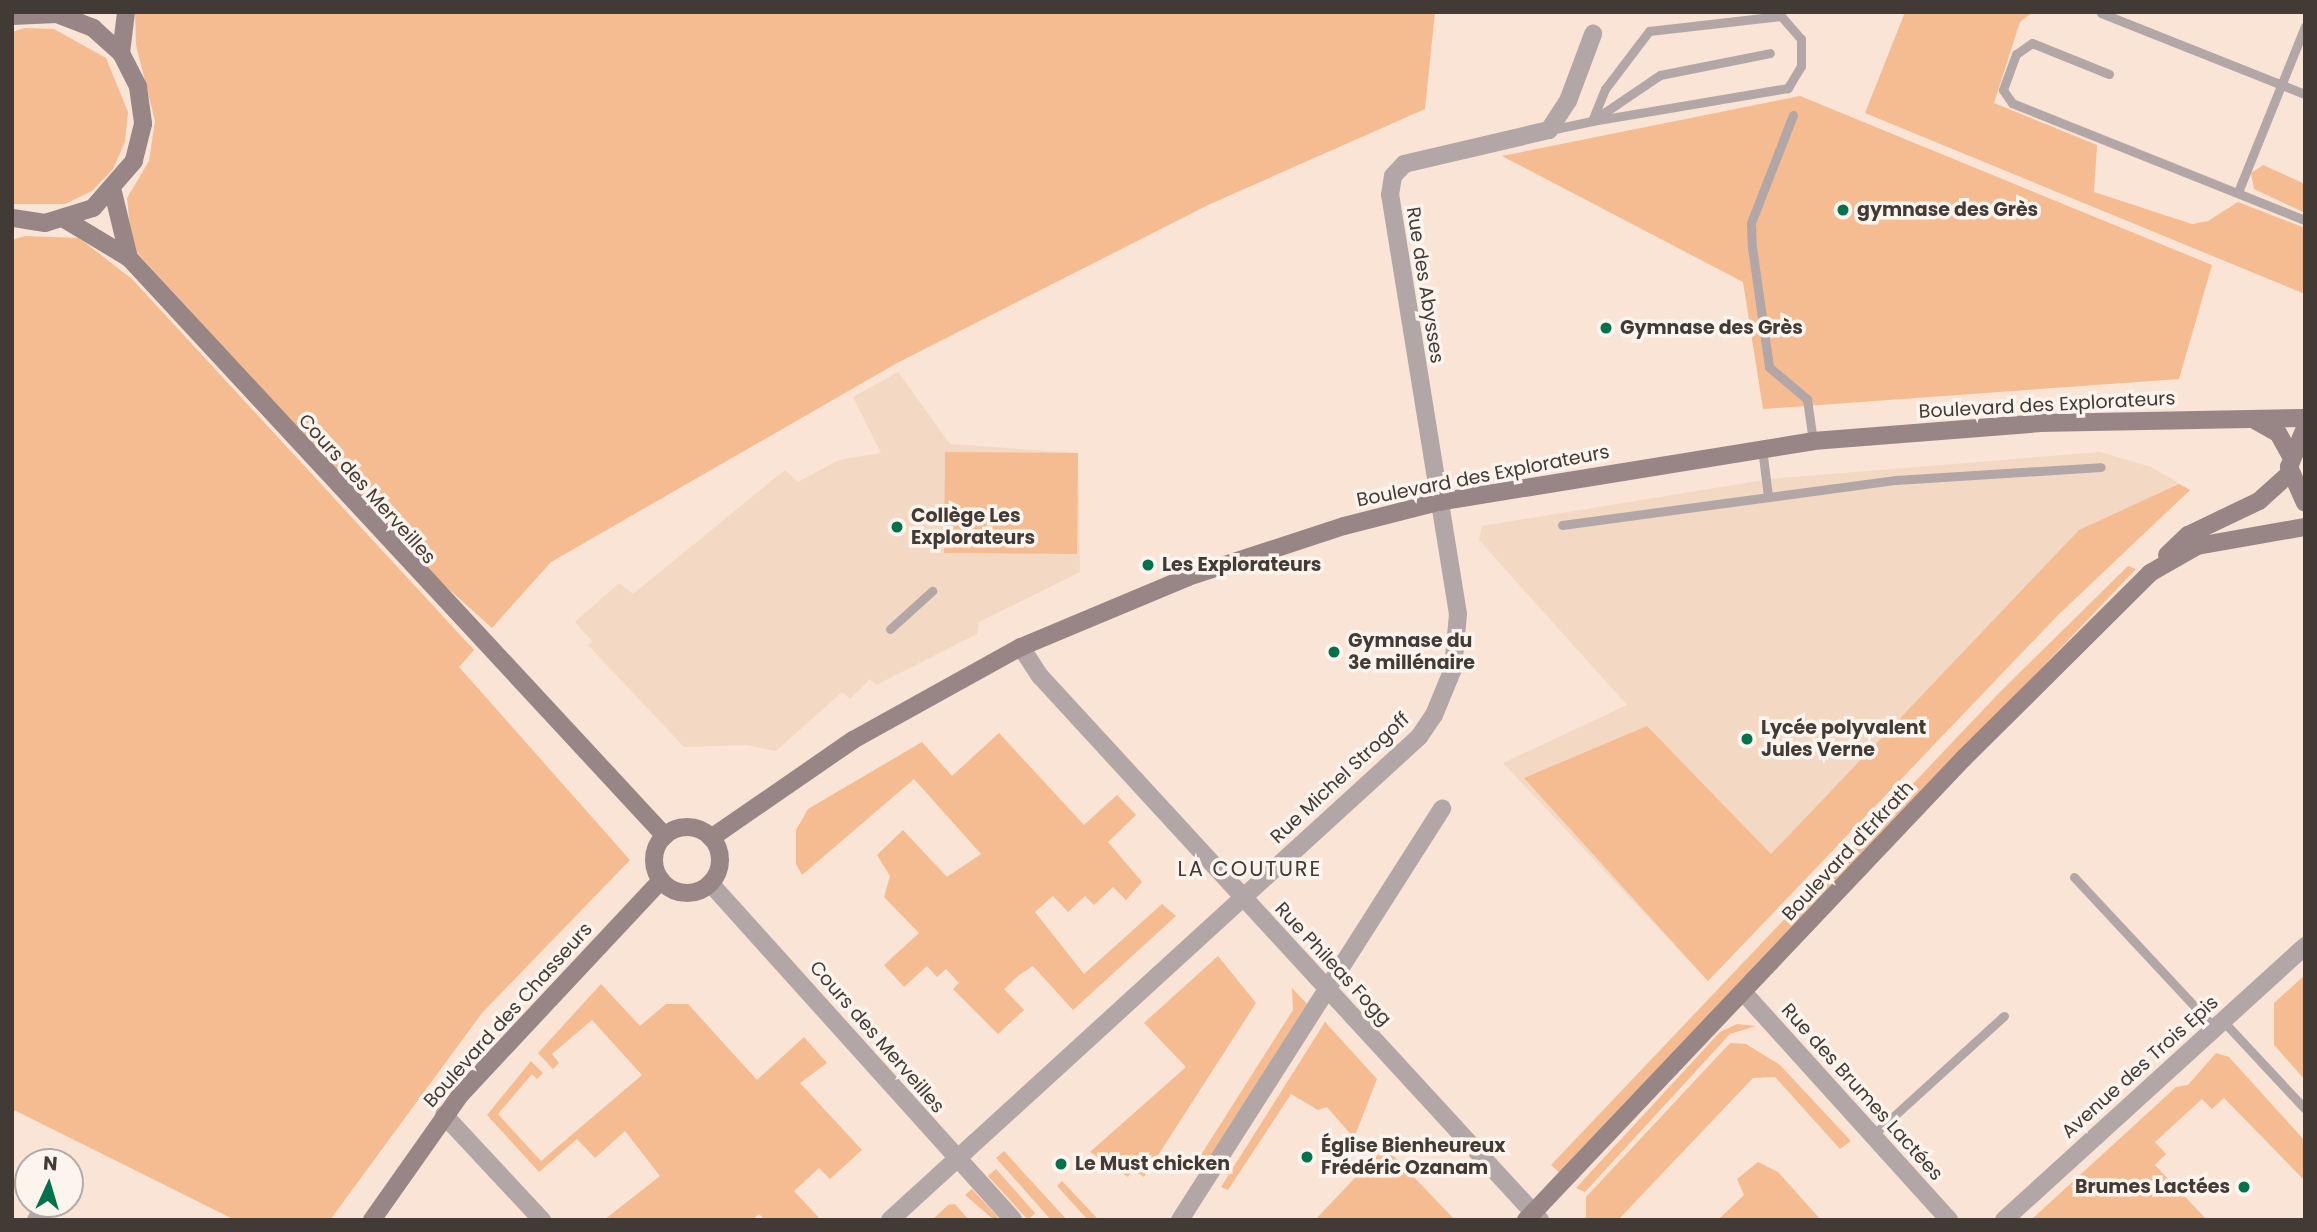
<!DOCTYPE html>
<meta charset="utf-8">
<style>
body{margin:0}
#map{position:relative;width:2317px;height:1232px;overflow:hidden;background:#fae4d5;font-family:Poppins,sans-serif}
div>[style]{position:absolute}
.built>*{inset:0;background:#f3d8c4}
.green>*{inset:0;background:#f5bc92}
.lane>*{height:9px;margin:-4.5px;padding:0 4.5px;transform-origin:4.5px;border-radius:4.5px;background:#b3a6a7}
.street>*{height:18px;margin:-9px;padding:0 9px;transform-origin:9px;border-radius:9px;background:#b3a6a7}
.secondary>*{height:18px;margin:-9px;padding:0 9px;transform-origin:9px;border-radius:9px;background:#988687}
.secondary>.ring{margin:-9px;padding:0;box-sizing:content-box;background:none;border:18px solid #988687;border-radius:50%}
.dots>*{width:19px;height:19px;translate:-50% -50%;box-sizing:border-box;border:4px solid #fdf4ee;border-radius:50%}
span{translate:-50% -50%;white-space:nowrap;text-align:center;line-height:1.15;-webkit-text-stroke:7px #fdf4ee;paint-order:stroke}
.poi-label{font-size:19px;color:#423a34;font-weight:700}
.left{translate:0 -50%;text-align:left}
.right{translate:-100% -50%;text-align:right}
.street-label{font-size:19px;color:#423a34}
.neighbourhood-label{font-size:21px;color:#423a34;letter-spacing:2px}
.frame{position:absolute;inset:0;border:14px solid #423a34;pointer-events:none}
.north{position:absolute;left:14px;top:1148px;width:70px;height:70px;box-sizing:border-box;background:#fdf4ee;border:2px solid #b2aaa4;border-radius:50%;rotate:4deg;font-size:19px;font-weight:700;line-height:28px;text-align:center;color:#423a34}
.north::after{content:'';display:block;margin:auto;width:24px;height:32px;background:#00734d;clip-path:polygon(50% 0,100% 100%,50% 72%,0 100%)}
</style>
<div id="map">
<div class="built">
<i style="clip-path:polygon(898px 372px,950px 444px,1078px 453px,1080px 572px,979px 622px,977px 634px,876px 685px,870px 679px,850px 699px,842px 692px,776px 751px,746px 745px,684px 747px,588px 645px,592px 641px,575px 622px,619px 583px,633px 594px,785px 470px,798px 482px,839px 460px,881px 453px,853px 397px)"></i>
<i style="clip-path:polygon(2100px 452px,2151px 467px,2190px 490px,2057px 616px,1708px 981px,1503px 763px,1627px 705px,1479px 540px,1482px 526px,1770px 479px)"></i>
</div>
<div class="green">
<i style="clip-path:polygon(135px 12px,1435px 12px,1425px 109px,1208px 205px,897px 363px,551px 562px,492px 628px,423px 566px,132px 247px,127px 198px,149px 161px,155px 121px,136px 45px)"></i>
<i style="clip-path:polygon(1905px 12px,2033px 12px,2020px 22px,1994px 103px,2097px 145px,2094px 192px,2192px 224px,2208px 221px,2238px 202px,2305px 228px,2305px 294px,1865px 113px)"></i>
<i style="clip-path:polygon(24px 28px,54px 29px,106px 58px,128px 112px,125px 142px,113px 169px,92px 191px,65px 204px,12px 204px,12px 32px)"></i>
<i style="clip-path:polygon(1800px 96px,2212px 265px,2179px 379px,1763px 409px,1743px 282px,1502px 156px)"></i>
<i style="clip-path:polygon(2263px 165px,2305px 184px,2305px 213px,2254px 189px,2251px 173px)"></i>
<i style="clip-path:polygon(25px 236px,79px 238px,132px 279px,474px 650px,459px 667px,630px 860px,482px 1013px,330px 1220px,235px 1220px,12px 1109px,12px 240px)"></i>
<i style="clip-path:polygon(945px 452px,1078px 453px,1077px 554px,944px 553px)"></i>
<i style="clip-path:polygon(2179px 484px,2190px 490px,2057px 616px,1708px 981px,1524px 778px,1647px 726px,1771px 854px,2079px 530px)"></i>
<i style="clip-path:polygon(2128px 566px,2136px 569px,1560px 1173px,1551px 1165px,2001px 691px)"></i>
<i style="clip-path:polygon(999px 733px,1084px 825px,1117px 795px,1136px 815px,1108px 842px,1142px 882px,1126px 900px,1113px 887px,1094px 905px,1085px 896px,1068px 912px,1053px 896px,1035px 912px,1084px 974px,1162px 904px,1176px 916px,1073px 1010px,1033px 966px,1019px 975px,1004px 989px,1024px 1010px,998px 1034px,953px 989px,959px 983px,946px 969px,937px 977px,927px 966px,904px 987px,884px 965px,919px 933px,884px 897px,890px 876px,877px 855px,903px 830px,947px 877px,981px 854px,914px 779px,802px 875px,796px 864px,796px 830px,808px 809px,922px 742px,952px 776px)"></i>
<i style="clip-path:polygon(1218px 956px,1256px 1003px,1144px 1177px,1133px 1170px,1128px 1177px,1090px 1152px,1186px 1067px,1144px 1023px)"></i>
<i style="clip-path:polygon(2305px 975px,2305px 1080px,2274px 1045px,2274px 1003px)"></i>
<i style="clip-path:polygon(601px 984px,640px 1026px,666px 1004px,688px 1004px,757px 1080px,804px 1037px,827px 1063px,800px 1083px,862px 1150px,830px 1179px,819px 1168px,794px 1191px,821px 1220px,765px 1220px,759px 1214px,752px 1220px,604px 1220px,660px 1176px,625px 1131px,595px 1158px,577px 1139px,539px 1172px,487px 1115px,531px 1061px,543px 1073px,537px 1079px,532px 1074px,498px 1114px,541px 1161px,642px 1075px,592px 1020px,552px 1054px,559px 1063px,553px 1069px,538px 1053px)"></i>
<i style="clip-path:polygon(1292px 988px,1307px 1004px,1200px 1173px,1192px 1169px,1293px 1010px)"></i>
<i style="clip-path:polygon(1325px 1022px,1377px 1079px,1354px 1138px,1327px 1107px,1318px 1110px,1291px 1094px,1228px 1190px,1221px 1187px)"></i>
<i style="clip-path:polygon(1737px 1024px,1756px 1026px,1730px 1034px,1585px 1192px,1576px 1188px,1720px 1032px)"></i>
<i style="clip-path:polygon(1730px 1043px,1746px 1044px,1780px 1065px,1851px 1141px,1840px 1149px,1775px 1077px,1753px 1078px,1618px 1220px,1586px 1220px,1586px 1197px)"></i>
<i style="clip-path:polygon(2216px 1053px,2229px 1057px,2305px 1141px,2305px 1181px,2224px 1098px,2212px 1109px,2202px 1099px,2155px 1142px,2166px 1154px,2155px 1165px,2207px 1220px,2031px 1220px,2176px 1087px,2188px 1085px)"></i>
<i style="clip-path:polygon(1386px 1148px,1455px 1220px,1315px 1220px,1369px 1163px)"></i>
<i style="clip-path:polygon(1004px 1151px,1067px 1220px,1051px 1220px,996px 1158px)"></i>
<i style="clip-path:polygon(1758px 1162px,1778px 1172px,1821px 1220px,1718px 1220px,1744px 1195px,1737px 1179px)"></i>
<i style="clip-path:polygon(996px 1169px,1035px 1213px,1028px 1220px,988px 1176px)"></i>
<i style="clip-path:polygon(1062px 1181px,1096px 1217px,1098px 1220px,1088px 1220px,1057px 1186px)"></i>
<i style="clip-path:polygon(972px 1189px,998px 1217px,994px 1220px,965px 1195px)"></i>
<i style="clip-path:polygon(955px 1204px,969px 1220px,932px 1220px,948px 1205px)"></i>
</div>
<div class="lane">
<i style="left:2101px;top:13px;width:219px;rotate:21.7deg"></i>
<i style="left:1781px;top:16px;width:30px;rotate:49deg"></i>
<i style="left:1801px;top:39px;width:27px;rotate:90deg"></i>
<i style="left:1801px;top:66px;width:26px;rotate:121deg"></i>
<i style="left:1788px;top:88px;width:199px;rotate:170.4deg"></i>
<i style="left:1592px;top:121px;width:35px;rotate:-68deg"></i>
<i style="left:1605px;top:89px;width:73px;rotate:-52.8deg"></i>
<i style="left:1649px;top:31px;width:133px;rotate:-6.5deg"></i>
<i style="left:2109px;top:74px;width:83px;rotate:-158.1deg"></i>
<i style="left:2032px;top:43px;width:19px;rotate:145deg"></i>
<i style="left:2016px;top:54px;width:38px;rotate:110deg"></i>
<i style="left:2003px;top:90px;width:16px;rotate:55deg"></i>
<i style="left:2012px;top:103px;width:315px;rotate:21.8deg"></i>
<i style="left:1793px;top:115px;width:116px;rotate:111.3deg"></i>
<i style="left:1751px;top:223px;width:24px;rotate:88deg"></i>
<i style="left:1752px;top:247px;width:121px;rotate:81.9deg"></i>
<i style="left:1769px;top:367px;width:50px;rotate:40.1deg"></i>
<i style="left:1807px;top:399px;width:42px;rotate:81.9deg"></i>
<i style="left:1550px;top:130px;width:43px;rotate:-12.1deg"></i>
<i style="left:1592px;top:121px;width:82px;rotate:-34.1deg"></i>
<i style="left:1660px;top:75px;width:112px;rotate:-11.3deg"></i>
<i style="left:2238px;top:192px;width:179px;rotate:-68deg"></i>
<i style="left:1762px;top:448px;width:48px;rotate:82.9deg"></i>
<i style="left:1562px;top:525px;width:337px;rotate:-7.7deg"></i>
<i style="left:1896px;top:480px;width:205px;rotate:-3.6deg"></i>
<i style="left:890px;top:629px;width:57px;rotate:-42.1deg"></i>
<i style="left:2074px;top:877px;width:207px;rotate:47deg"></i>
<i style="left:2223px;top:1021px;width:120px;rotate:47deg"></i>
<i style="left:1873px;top:1135px;width:177px;rotate:-42.3deg"></i>
</div>
<div class="street">
<i style="left:1021px;top:647px;width:35px;rotate:57deg"></i>
<i style="left:1040px;top:676px;width:739px;rotate:47.41deg"></i>
<i style="left:710px;top:883px;width:453px;rotate:48deg"></i>
<i style="left:1744px;top:993px;width:306px;rotate:47.9deg"></i>
<i style="left:444px;top:1115px;width:144px;rotate:47deg"></i>
<i style="left:36px;top:1220px;width:18px;rotate:-61deg"></i>
<i style="left:890px;top:1220px;width:716px;rotate:-42.4deg"></i>
<i style="left:1419px;top:737px;width:27px;rotate:-56deg"></i>
<i style="left:1434px;top:715px;width:50px;rotate:-67.6deg"></i>
<i style="left:1453px;top:669px;width:55px;rotate:-84.8deg"></i>
<i style="left:1458px;top:614px;width:424px;rotate:-99.2deg"></i>
<i style="left:1390px;top:195px;width:19px;rotate:-81deg"></i>
<i style="left:1393px;top:176px;width:16px;rotate:-47deg"></i>
<i style="left:1404px;top:164px;width:149px;rotate:-13.2deg"></i>
<i style="left:1549px;top:130px;width:35px;rotate:-57deg"></i>
<i style="left:1568px;top:101px;width:72px;rotate:-69.5deg"></i>
<i style="left:1180px;top:1220px;width:488px;rotate:-57.5deg"></i>
<i style="left:2004px;top:1220px;width:407px;rotate:-42.3deg"></i>
</div>
<div class="secondary">
<i style="left:12px;top:16px;width:45px;rotate:-2.5deg"></i>
<i style="left:57px;top:14px;width:39px;rotate:21deg"></i>
<i style="left:93px;top:28px;width:38px;rotate:42deg"></i>
<i style="left:121px;top:53px;width:38px;rotate:63deg"></i>
<i style="left:138px;top:87px;width:37px;rotate:82deg"></i>
<i style="left:143px;top:124px;width:38px;rotate:104deg"></i>
<i style="left:134px;top:161px;width:62px;rotate:131.1deg"></i>
<i style="left:93px;top:208px;width:50px;rotate:162.6deg"></i>
<i style="left:45px;top:223px;width:33px;rotate:-171deg"></i>
<i style="left:121px;top:53px;width:41px;rotate:-83deg"></i>
<i style="left:113px;top:192px;width:68px;rotate:76.4deg"></i>
<i style="left:66px;top:220px;width:74px;rotate:31.1deg"></i>
<i style="left:129px;top:258px;width:788px;rotate:47.16deg"></i>
<i style="left:2256px;top:421px;width:25px;rotate:29deg"></i>
<i style="left:2278px;top:433px;width:26px;rotate:61deg"></i>
<i style="left:2305px;top:428px;width:42px;rotate:112.3deg"></i>
<i style="left:2289px;top:467px;width:39px;rotate:66deg"></i>
<i style="left:2167px;top:555px;width:29px;rotate:-44deg"></i>
<i style="left:2188px;top:535px;width:79px;rotate:-25.6deg"></i>
<i style="left:2259px;top:501px;width:42px;rotate:-42.1deg"></i>
<i class="ring" style="left:654px;top:827px;width:48px;height:48px"></i>
<i style="left:711px;top:838px;width:173px;rotate:-34.6deg"></i>
<i style="left:853px;top:740px;width:192px;rotate:-29deg"></i>
<i style="left:1021px;top:647px;width:181px;rotate:-22.7deg"></i>
<i style="left:1188px;top:577px;width:164px;rotate:-18.1deg"></i>
<i style="left:1344px;top:526px;width:97px;rotate:-14.3deg"></i>
<i style="left:1438px;top:502px;width:380px;rotate:-9.2deg"></i>
<i style="left:1813px;top:441px;width:228px;rotate:-4.5deg"></i>
<i style="left:2040px;top:423px;width:265px;rotate:-1.1deg"></i>
<i style="left:372px;top:1220px;width:154px;rotate:-54.8deg"></i>
<i style="left:461px;top:1094px;width:293px;rotate:-46.9deg"></i>
<i style="left:1526px;top:1220px;width:635px;rotate:-46.53deg"></i>
<i style="left:1963px;top:759px;width:264px;rotate:-44.8deg"></i>
<i style="left:2150px;top:573px;width:54px;rotate:-29.9deg"></i>
<i style="left:2197px;top:546px;width:110px;rotate:-10deg"></i>
</div>
<div class="dots">
<i style="left:1843px;top:210px;background:#00734d"></i>
<i style="left:1606px;top:328px;background:#00734d"></i>
<i style="left:897px;top:527px;background:#00734d"></i>
<i style="left:1148px;top:565px;background:#00734d"></i>
<i style="left:1334px;top:652px;background:#00734d"></i>
<i style="left:1747px;top:739px;background:#00734d"></i>
<i style="left:1307px;top:1157px;background:#00734d"></i>
<i style="left:1061px;top:1164px;background:#00734d"></i>
<i style="left:2244px;top:1187px;background:#00734d"></i>
</div>
<div class="poi-label">
<span class="left" style="left:1857px;top:210px">gymnase des Grès</span>
<span class="left" style="left:1620px;top:328px">Gymnase des Grès</span>
<span class="left" style="left:911px;top:527px">Collège Les<br>Explorateurs</span>
<span class="left" style="left:1162px;top:565px">Les Explorateurs</span>
<span class="left" style="left:1348px;top:652px">Gymnase du<br>3e millénaire</span>
<span class="left" style="left:1761px;top:739px">Lycée polyvalent<br>Jules Verne</span>
<span class="left" style="left:1321px;top:1157px">Église Bienheureux<br>Frédéric Ozanam</span>
<span class="left" style="left:1075px;top:1164px">Le Must chicken</span>
<span class="right" style="left:2230px;top:1187px">Brumes Lactées</span>
</div>
<div class="street-label">
<span style="left:1425px;top:285px;rotate:81deg">Rue des Abysses</span>
<span style="left:2047px;top:405px;rotate:-3deg">Boulevard des Explorateurs</span>
<span style="left:1483px;top:476px;rotate:-11deg">Boulevard des Explorateurs</span>
<span style="left:367px;top:489px;rotate:48deg">Cours des Merveilles</span>
<span style="left:1340px;top:778px;rotate:-43deg">Rue Michel Strogoff</span>
<span style="left:1848px;top:851px;rotate:-47deg">Boulevard d'Erkrath</span>
<span style="left:1333px;top:964px;rotate:47deg">Rue Phileas Fogg</span>
<span style="left:508px;top:1015px;rotate:-48deg">Boulevard des Chasseurs</span>
<span style="left:877px;top:1037px;rotate:49deg">Cours des Merveilles</span>
<span style="left:2140px;top:1067px;rotate:-42deg">Avenue des Trois Epis</span>
<span style="left:1862px;top:1092px;rotate:48deg">Rue des Brumes Lactées</span>
</div>
<div class="neighbourhood-label">
<span style="left:1250px;top:869px">LA COUTURE</span>
</div>
<div class="frame"></div>
<div class="north">N</div>
</div>
